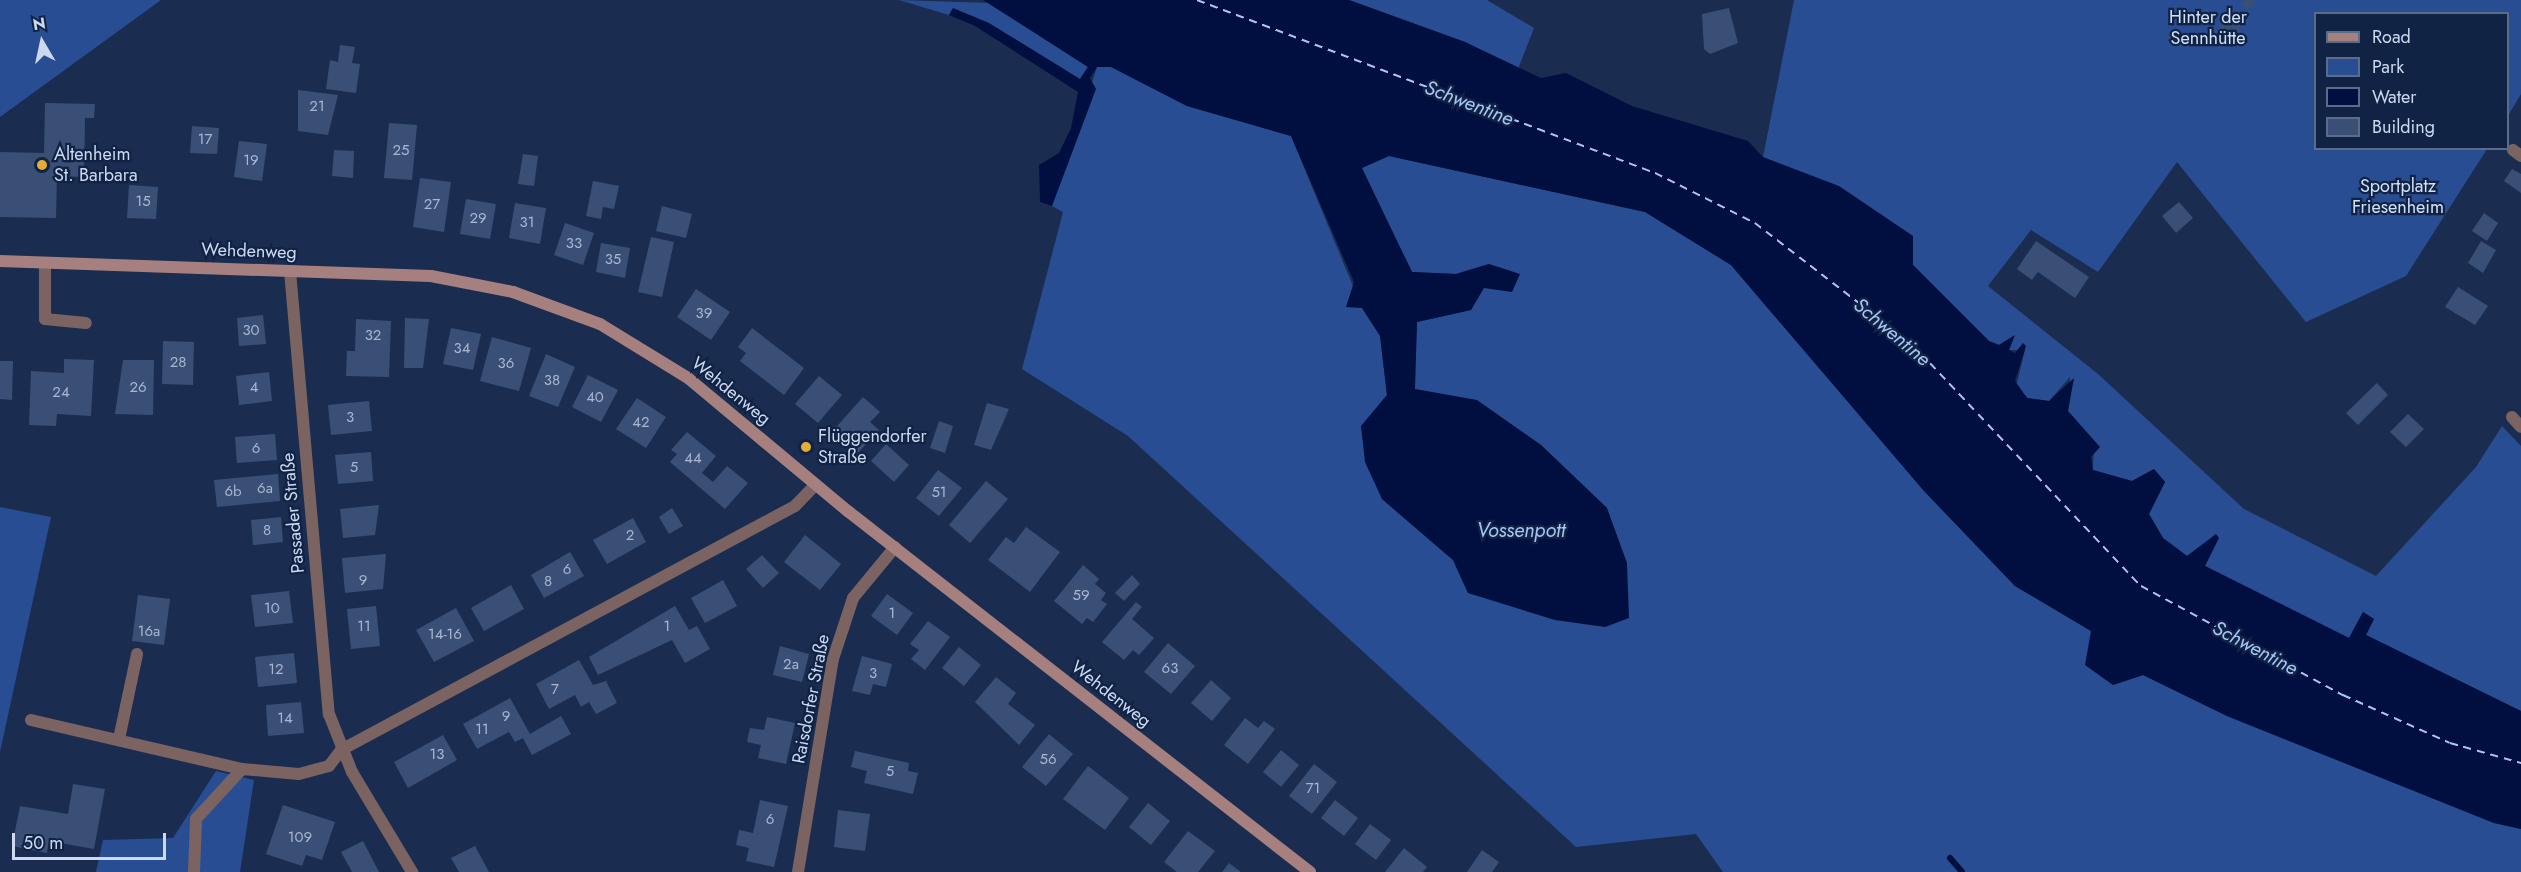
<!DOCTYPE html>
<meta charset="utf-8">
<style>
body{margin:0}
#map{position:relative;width:2521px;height:872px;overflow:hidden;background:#1a2d51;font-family:Jost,sans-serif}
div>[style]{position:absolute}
.green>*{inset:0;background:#284d92}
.water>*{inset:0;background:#000f40}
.stream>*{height:6px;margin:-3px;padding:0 3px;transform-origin:3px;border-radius:3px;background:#000f40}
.ferry>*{height:1.5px;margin-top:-0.75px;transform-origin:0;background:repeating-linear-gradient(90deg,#a8c5f6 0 8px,transparent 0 14px)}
.building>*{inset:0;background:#3a4f75}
.service>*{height:12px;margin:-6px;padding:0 6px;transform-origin:6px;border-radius:6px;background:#7b6362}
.minor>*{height:12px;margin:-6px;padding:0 6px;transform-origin:6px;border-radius:6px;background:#7b6362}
.secondary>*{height:12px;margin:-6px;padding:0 6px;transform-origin:6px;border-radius:6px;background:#a6807f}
.dots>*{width:16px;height:16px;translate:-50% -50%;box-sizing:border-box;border:3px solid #102345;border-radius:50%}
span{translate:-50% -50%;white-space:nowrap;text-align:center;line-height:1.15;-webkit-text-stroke:4.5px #102345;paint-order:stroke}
.number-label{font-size:15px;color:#a8b6d1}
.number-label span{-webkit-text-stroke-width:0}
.park-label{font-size:18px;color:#d2e1fa}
.poi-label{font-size:18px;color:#ccd9f0}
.left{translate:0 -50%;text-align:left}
.street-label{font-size:18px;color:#ccd9f0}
.water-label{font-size:20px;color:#a8c5f6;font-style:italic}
.legend{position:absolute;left:2314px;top:12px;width:195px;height:138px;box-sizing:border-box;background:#102345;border:2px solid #5b6c89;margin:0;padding:8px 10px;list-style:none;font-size:18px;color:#ccd9f0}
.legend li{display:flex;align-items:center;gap:12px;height:30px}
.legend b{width:30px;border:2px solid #5b6c89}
.north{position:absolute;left:12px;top:12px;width:60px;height:60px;-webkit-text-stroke:4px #102345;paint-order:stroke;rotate:351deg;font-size:16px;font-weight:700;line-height:24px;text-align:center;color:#ccd9f0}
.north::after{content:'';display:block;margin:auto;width:21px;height:27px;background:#ccd9f0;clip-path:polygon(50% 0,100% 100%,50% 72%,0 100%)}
.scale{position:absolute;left:12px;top:833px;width:154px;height:27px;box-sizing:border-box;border:3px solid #ccd9f0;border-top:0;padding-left:8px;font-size:18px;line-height:21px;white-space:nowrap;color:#ccd9f0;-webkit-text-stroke:4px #102345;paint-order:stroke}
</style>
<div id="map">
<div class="green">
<i style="clip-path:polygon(0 0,161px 0,0 117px)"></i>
<i style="clip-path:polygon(899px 0,991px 3px,1088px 67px,1080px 79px,953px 9px,949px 15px)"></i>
<i style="clip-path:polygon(1349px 0,1487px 0,1534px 28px,1518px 69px,1465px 42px)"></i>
<i style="clip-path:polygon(1794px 0,2521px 0,2521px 94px,2508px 116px,2508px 14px,2316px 14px,2316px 148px,2487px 149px,2406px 276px,2306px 322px,2177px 162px,2098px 272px,2031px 230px,1988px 286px,2098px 374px,2244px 509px,2376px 576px,2476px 467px,2502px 426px,2521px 446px,2521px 711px,2366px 635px,2374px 619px,2363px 612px,2349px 638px,2205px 566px,2216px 535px,2187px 556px,2163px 538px,2149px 514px,2165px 482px,2154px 469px,2132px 481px,2093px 470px,2094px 441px,2068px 411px,2070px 377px,2049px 401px,2028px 398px,2016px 387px,2025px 350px,2009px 350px,2014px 336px,1999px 345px,1989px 341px,1913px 265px,1763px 157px)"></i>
<i style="clip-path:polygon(1097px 67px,1111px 67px,1187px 106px,1291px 136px,1362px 308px,1380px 335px,1387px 395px,1361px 427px,1382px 499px,1453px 560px,1468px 593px,1511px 604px,1607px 508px,1541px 445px,1477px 401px,1414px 389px,1417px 322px,1471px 310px,1489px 264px,1456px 274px,1412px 272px,1361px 168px,1389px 156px,1645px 212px,1731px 265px,1924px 491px,2015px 586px,2091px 631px,2113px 685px,2143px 675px,2227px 716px,2494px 823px,2521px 829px,2521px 872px,1723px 872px,1696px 834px,1576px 847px,1128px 436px,1022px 369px,1063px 212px,1052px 206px)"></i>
<i style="clip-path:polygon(0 507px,51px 517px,0 752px)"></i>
<i style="clip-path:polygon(216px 771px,254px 780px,240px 872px,96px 872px,103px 840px,173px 838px)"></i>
</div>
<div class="water">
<i style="clip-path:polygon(983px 0,1349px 0,1465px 42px,1541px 78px,1566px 73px,1632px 106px,1748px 141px,1763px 157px,1839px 186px,1913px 236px,1913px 265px,1989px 341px,1999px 345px,2015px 335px,2009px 350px,2015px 353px,2023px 343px,2026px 346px,2015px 381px,2027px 398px,2049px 401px,2074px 378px,2068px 411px,2100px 447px,2091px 457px,2093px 470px,2132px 481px,2154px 469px,2165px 482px,2149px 514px,2163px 538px,2187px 556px,2216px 534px,2219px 538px,2205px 566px,2349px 638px,2363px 612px,2374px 619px,2366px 635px,2521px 711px,2521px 829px,2494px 823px,2227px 716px,2143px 675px,2113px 685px,2085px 665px,2091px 631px,2015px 586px,1924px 491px,1731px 265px,1645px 212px,1389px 156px,1362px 168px,1412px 272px,1456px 274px,1489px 264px,1520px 274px,1512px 292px,1484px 288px,1471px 310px,1417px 322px,1415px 389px,1477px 400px,1541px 445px,1607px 508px,1627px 563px,1629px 618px,1605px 627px,1555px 620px,1468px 593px,1453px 560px,1382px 499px,1365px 462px,1361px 426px,1387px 395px,1380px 336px,1362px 308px,1346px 307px,1354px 282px,1291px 136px,1187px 106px,1111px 67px,1097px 67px,1090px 78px,1096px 89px,1052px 206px,1040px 202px,1039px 165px,1059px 153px,1071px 128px,1078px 92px,975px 26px,949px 15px,953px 8px,989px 23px,1080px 79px,1088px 67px)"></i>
</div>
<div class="stream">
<i style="left:1950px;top:858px;width:18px;rotate:49deg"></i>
</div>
<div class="ferry">
<i style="left:1197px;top:0;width:490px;rotate:20.7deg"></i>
<i style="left:1655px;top:173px;width:112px;rotate:26.6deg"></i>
<i style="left:1755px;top:223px;width:197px;rotate:37.6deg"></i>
<i style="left:1911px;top:343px;width:335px;rotate:46.6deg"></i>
<i style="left:2141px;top:586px;width:230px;rotate:28.4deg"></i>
<i style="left:2343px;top:695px;width:117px;rotate:24.2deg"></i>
<i style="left:2450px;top:743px;width:74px;rotate:15.7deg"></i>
</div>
<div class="building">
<i style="clip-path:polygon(2244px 0,2256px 0,2249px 10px,2241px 4px)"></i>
<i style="clip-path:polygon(1729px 8px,1738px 43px,1710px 54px,1704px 49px,1702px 14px)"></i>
<i style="clip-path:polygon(2227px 17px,2241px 27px,2230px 45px,2215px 35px)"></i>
<i style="clip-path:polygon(340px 45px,355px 47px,352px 63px,360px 64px,356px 93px,326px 89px,330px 60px,338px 62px)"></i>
<i style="clip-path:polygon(298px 90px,338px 95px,328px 135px,298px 131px)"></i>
<i style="clip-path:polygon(45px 103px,95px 104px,94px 118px,85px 118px,84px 177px,57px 176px,56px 218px,0 217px,0 152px,44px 153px)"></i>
<i style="clip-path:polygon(389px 123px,417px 125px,412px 180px,384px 178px)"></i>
<i style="clip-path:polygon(192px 126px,219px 128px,217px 154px,190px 153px)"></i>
<i style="clip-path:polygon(239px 141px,267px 144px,262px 181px,234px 177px)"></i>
<i style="clip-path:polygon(334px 150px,354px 151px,353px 178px,332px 176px)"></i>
<i style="clip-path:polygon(523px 154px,538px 156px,534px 186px,518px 184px)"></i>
<i style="clip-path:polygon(2512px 169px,2521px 174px,2521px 193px,2504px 181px)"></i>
<i style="clip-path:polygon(420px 178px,451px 182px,444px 232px,413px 227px)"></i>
<i style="clip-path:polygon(593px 181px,619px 186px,614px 209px,603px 207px,601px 219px,586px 216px)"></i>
<i style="clip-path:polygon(129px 185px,158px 187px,156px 219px,127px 218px)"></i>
<i style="clip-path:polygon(466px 199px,496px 204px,490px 239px,460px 234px)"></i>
<i style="clip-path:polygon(2179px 202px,2193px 218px,2176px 233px,2162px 216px)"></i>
<i style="clip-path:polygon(515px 203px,546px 208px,540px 244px,509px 238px)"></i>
<i style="clip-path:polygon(662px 206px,692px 214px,686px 238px,656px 231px)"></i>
<i style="clip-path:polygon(2484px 213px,2498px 223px,2487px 241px,2472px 231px)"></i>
<i style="clip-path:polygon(565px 223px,594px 233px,583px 265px,554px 255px)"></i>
<i style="clip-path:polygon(651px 237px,674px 242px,662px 297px,638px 292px)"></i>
<i style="clip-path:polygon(2036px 241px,2089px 277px,2075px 298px,2038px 272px,2032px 280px,2017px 269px)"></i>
<i style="clip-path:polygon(2481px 241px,2496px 250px,2483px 273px,2468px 263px)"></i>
<i style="clip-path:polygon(601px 243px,630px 248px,625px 278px,596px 272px)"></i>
<i style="clip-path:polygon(2458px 287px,2488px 306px,2475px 325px,2445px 307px)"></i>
<i style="clip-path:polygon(696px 289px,730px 312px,711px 340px,677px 317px)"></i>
<i style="clip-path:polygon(263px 315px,266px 344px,239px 346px,237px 318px)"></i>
<i style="clip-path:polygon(405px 318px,429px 319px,423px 368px,404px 368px)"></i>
<i style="clip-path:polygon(356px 319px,391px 321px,389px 377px,346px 376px,347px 351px,355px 351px)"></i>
<i style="clip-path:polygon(451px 328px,481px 334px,473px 370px,443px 364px)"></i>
<i style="clip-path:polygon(752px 328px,804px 368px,784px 395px,740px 361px,746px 353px,738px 347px)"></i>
<i style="clip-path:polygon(492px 337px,531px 348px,519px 391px,480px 381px)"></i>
<i style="clip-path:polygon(163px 341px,194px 342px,193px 385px,162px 384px)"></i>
<i style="clip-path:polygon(546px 354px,575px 367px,558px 407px,529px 396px)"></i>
<i style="clip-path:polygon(64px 359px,94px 360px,91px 416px,57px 414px,56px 426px,29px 425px,31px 371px,64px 373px)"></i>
<i style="clip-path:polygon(123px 360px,154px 360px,153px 415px,115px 414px)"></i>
<i style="clip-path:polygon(0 361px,13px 361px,12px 400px,0 399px)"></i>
<i style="clip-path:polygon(269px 372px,272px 401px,239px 405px,236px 376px)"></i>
<i style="clip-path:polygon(588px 375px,618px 390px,601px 422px,572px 407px)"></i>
<i style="clip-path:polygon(819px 376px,842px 395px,818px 423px,795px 404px)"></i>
<i style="clip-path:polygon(2377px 383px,2388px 395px,2358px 425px,2346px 413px)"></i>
<i style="clip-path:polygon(863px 397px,880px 412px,870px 422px,879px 430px,856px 455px,831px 433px)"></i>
<i style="clip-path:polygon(637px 398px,666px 417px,646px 448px,616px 429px)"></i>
<i style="clip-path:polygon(369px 401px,372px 431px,331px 435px,328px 405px)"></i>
<i style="clip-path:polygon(987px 403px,1009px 409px,991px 450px,974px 445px)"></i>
<i style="clip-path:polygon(2408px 414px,2424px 429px,2406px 447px,2390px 432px)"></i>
<i style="clip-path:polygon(939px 421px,953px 426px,945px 453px,930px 448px)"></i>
<i style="clip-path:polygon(687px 432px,716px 456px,702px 473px,713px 482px,727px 466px,748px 483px,725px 509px,670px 462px,677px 454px,671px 450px)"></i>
<i style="clip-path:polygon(275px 434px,277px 460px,237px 463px,235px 437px)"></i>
<i style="clip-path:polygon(886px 444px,909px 465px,894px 482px,871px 461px)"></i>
<i style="clip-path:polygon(371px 452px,373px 481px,338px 484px,335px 455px)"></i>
<i style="clip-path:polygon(938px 470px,962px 488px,939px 516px,916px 498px)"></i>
<i style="clip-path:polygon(278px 474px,280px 501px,217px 507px,214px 480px)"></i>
<i style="clip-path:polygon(986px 481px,1008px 499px,970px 543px,949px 525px)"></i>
<i style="clip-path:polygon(379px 505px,375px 535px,343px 538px,340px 509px)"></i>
<i style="clip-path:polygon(672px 508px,683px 526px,669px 534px,659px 517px)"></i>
<i style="clip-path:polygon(281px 517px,283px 542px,253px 545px,251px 520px)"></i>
<i style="clip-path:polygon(633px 518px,646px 542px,607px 564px,593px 540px)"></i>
<i style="clip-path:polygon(1026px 527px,1060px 552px,1030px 592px,988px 560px,1006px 537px,1014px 543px)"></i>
<i style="clip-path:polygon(805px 535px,841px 564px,820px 590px,784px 562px)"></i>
<i style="clip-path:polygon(570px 552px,584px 576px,544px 598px,531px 575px)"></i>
<i style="clip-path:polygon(386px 554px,383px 589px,345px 593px,342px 558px)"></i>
<i style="clip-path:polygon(762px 555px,779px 573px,763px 588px,746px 569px)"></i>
<i style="clip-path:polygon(1083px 565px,1099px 579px,1095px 584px,1106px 593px,1101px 600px,1107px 604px,1093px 622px,1087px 618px,1082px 624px,1054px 601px)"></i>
<i style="clip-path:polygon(1132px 575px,1140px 584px,1124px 601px,1115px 593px)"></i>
<i style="clip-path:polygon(723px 580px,737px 606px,705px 623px,691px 598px)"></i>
<i style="clip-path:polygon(511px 585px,524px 609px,484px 631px,471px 608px)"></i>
<i style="clip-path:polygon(289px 591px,293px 623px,255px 627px,251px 595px)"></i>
<i style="clip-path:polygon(887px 594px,913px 613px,897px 635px,871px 616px)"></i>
<i style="clip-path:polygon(138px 595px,170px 599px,164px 645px,132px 641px)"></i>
<i style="clip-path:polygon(1136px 602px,1142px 607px,1132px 619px,1154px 638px,1139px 655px,1133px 650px,1124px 660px,1102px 642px)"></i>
<i style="clip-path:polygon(376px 606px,380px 646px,351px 649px,347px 609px)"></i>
<i style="clip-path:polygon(675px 606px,689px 630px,697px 626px,710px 649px,685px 663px,672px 640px,598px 675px,589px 657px)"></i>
<i style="clip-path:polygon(456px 608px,474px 641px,434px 662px,416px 630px)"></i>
<i style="clip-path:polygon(928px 621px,950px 637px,925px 670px,911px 659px,919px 650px,910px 644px)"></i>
<i style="clip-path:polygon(1168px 643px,1195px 666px,1171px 694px,1144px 672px)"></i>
<i style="clip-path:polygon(780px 646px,809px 654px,802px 682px,773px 675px)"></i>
<i style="clip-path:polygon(959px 647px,981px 665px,964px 686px,942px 668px)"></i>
<i style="clip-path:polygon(294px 653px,297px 683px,258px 687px,255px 657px)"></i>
<i style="clip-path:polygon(862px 656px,892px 664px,886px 687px,873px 684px,870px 695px,852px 691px)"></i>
<i style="clip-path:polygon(579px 660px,593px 685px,606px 681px,617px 703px,596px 714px,589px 702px,581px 707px,575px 695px,549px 709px,536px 684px)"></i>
<i style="clip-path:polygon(996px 677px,1016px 693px,1008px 704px,1035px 725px,1019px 745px,975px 702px)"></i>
<i style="clip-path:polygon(1211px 680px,1231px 698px,1212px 721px,1191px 703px)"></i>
<i style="clip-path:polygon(510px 698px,530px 734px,561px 716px,571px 734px,532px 755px,523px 738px,515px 742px,509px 732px,477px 749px,463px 724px)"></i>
<i style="clip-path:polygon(301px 702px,304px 733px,268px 736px,266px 705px)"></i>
<i style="clip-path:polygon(767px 717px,795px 723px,786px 764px,758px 758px,761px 745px,747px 742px,750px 728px,764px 730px)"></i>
<i style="clip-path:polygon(1245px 718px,1258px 728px,1264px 721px,1275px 729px,1248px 764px,1224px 745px)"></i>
<i style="clip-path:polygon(1049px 734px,1073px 754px,1046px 786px,1022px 767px)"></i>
<i style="clip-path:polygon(443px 735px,457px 760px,408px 788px,394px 762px)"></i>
<i style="clip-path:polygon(1281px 750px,1299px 765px,1281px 787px,1263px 772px)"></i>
<i style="clip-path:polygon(855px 751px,909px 763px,908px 771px,918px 773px,913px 794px,864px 783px,867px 771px,851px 767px)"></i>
<i style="clip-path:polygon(1314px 764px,1337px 782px,1312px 814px,1289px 796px)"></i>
<i style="clip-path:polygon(1088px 766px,1129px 798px,1105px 830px,1063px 799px)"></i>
<i style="clip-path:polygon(73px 784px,105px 789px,94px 849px,49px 841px,47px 853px,12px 846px,20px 806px,68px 814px)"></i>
<i style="clip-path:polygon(760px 800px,788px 806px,774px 867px,746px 861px,749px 848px,736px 845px,739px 830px,753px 833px)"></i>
<i style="clip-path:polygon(1335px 800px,1358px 818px,1344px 836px,1321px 818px)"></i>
<i style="clip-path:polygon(1148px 803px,1170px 821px,1151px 845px,1129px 827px)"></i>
<i style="clip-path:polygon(283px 805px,335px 822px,322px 860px,306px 855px,302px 866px,266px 854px)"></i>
<i style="clip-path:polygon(838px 810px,870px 814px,865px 851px,834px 847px)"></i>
<i style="clip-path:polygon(1370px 824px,1391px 840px,1376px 860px,1355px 844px)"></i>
<i style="clip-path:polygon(1188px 831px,1215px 851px,1198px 872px,1177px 872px,1164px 862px)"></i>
<i style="clip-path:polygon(363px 841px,379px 872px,352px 872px,341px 852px)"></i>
<i style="clip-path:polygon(475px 846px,489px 872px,459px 872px,451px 858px)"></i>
<i style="clip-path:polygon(1404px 848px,1427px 867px,1423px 872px,1385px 872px)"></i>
<i style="clip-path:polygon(1482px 850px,1499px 862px,1492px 872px,1467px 872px)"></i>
<i style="clip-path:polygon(1229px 863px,1241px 872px,1222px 872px)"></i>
</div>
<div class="service">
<i style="left:2513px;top:150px;width:10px;rotate:37deg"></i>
<i style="left:45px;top:263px;width:56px;rotate:90deg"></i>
<i style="left:45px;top:319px;width:41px;rotate:5.6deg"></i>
<i style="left:31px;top:720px;width:217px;rotate:13.1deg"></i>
<i style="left:242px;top:769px;width:57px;rotate:5deg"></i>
<i style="left:299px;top:774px;width:31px;rotate:-15deg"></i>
<i style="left:329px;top:766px;width:20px;rotate:-53deg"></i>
<i style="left:119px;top:739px;width:87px;rotate:-78deg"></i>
<i style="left:194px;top:872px;width:53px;rotate:-87.8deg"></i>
<i style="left:196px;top:819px;width:68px;rotate:-47.4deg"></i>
</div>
<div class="minor">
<i style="left:290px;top:271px;width:445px;rotate:85deg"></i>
<i style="left:329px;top:714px;width:62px;rotate:68.4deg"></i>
<i style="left:352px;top:772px;width:117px;rotate:59deg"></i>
<i style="left:2512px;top:417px;width:13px;rotate:48deg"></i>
<i style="left:341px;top:750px;width:515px;rotate:-28.26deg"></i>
<i style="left:795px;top:506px;width:29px;rotate:-46deg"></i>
<i style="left:798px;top:872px;width:216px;rotate:-80.7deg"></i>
<i style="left:833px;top:659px;width:64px;rotate:-71.8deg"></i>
<i style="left:853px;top:598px;width:66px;rotate:-50.5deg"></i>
</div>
<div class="secondary">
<i style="left:0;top:261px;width:431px;rotate:2deg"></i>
<i style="left:431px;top:276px;width:84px;rotate:11deg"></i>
<i style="left:513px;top:292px;width:93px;rotate:20.2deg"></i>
<i style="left:600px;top:324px;width:103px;rotate:31.5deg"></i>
<i style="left:688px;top:378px;width:209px;rotate:39.8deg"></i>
<i style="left:849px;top:512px;width:585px;rotate:37.99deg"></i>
</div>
<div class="dots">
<i style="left:42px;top:165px;background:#e6ad36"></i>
<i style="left:806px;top:447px;background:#e6ad36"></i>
</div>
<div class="number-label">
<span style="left:317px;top:107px">21</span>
<span style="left:205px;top:140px">17</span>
<span style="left:401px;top:151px">25</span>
<span style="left:251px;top:161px">19</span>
<span style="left:143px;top:202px">15</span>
<span style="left:432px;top:205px">27</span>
<span style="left:478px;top:219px">29</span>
<span style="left:527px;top:223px">31</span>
<span style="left:574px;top:244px">33</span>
<span style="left:613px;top:260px">35</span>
<span style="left:704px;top:314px">39</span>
<span style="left:251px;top:331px">30</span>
<span style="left:373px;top:336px">32</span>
<span style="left:462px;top:349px">34</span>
<span style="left:178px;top:363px">28</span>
<span style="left:506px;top:364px">36</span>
<span style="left:552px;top:381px">38</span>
<span style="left:138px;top:388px">26</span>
<span style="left:254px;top:388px">4</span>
<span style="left:61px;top:393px">24</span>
<span style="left:595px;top:398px">40</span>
<span style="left:350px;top:418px">3</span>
<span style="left:641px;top:423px">42</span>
<span style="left:256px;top:449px">6</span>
<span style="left:693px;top:459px">44</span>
<span style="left:354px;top:468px">5</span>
<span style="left:265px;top:489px">6a</span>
<span style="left:233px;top:492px">6b</span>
<span style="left:939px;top:493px">51</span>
<span style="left:267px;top:531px">8</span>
<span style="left:630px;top:536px">2</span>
<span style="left:567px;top:570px">6</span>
<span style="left:363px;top:581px">9</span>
<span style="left:548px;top:582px">8</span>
<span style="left:1081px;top:596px">59</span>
<span style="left:272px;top:609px">10</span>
<span style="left:892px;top:614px">1</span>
<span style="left:364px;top:627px">11</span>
<span style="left:667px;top:627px">1</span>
<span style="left:149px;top:632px">16a</span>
<span style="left:445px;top:635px">14-16</span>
<span style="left:791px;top:665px">2a</span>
<span style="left:1170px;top:669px">63</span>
<span style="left:276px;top:670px">12</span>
<span style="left:873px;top:674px">3</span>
<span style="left:555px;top:690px">7</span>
<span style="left:506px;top:717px">9</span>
<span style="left:285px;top:719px">14</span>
<span style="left:482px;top:730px">11</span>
<span style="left:437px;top:755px">13</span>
<span style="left:1048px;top:760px">56</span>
<span style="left:890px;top:772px">5</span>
<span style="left:1313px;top:789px">71</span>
<span style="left:770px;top:820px">6</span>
<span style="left:300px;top:838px">109</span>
</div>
<div class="park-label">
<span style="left:2208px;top:28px">Hinter der<br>Sennhütte</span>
<span style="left:2398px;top:197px">Sportplatz<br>Friesenheim</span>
</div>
<div class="poi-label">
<span class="left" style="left:54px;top:165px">Altenheim<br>St. Barbara</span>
<span class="left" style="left:818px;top:447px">Flüggendorfer<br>Straße</span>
</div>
<div class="street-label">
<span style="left:249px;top:251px;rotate:2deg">Wehdenweg</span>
<span style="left:731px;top:391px;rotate:39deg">Wehdenweg</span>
<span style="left:293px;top:513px;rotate:-95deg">Passader Straße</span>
<span style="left:1111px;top:694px;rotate:38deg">Wehdenweg</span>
<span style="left:811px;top:699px;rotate:-79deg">Raisdorfer Straße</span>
</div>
<div class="water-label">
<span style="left:1469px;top:103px;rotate:21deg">Schwentine</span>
<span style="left:1892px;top:332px;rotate:40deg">Schwentine</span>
<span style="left:1521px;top:530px">Vossenpott</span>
<span style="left:2255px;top:648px;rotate:28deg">Schwentine</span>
</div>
<ul class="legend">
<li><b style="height:8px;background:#a6807f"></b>Road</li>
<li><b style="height:16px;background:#284d92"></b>Park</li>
<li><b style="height:16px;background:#000f40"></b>Water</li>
<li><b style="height:16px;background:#3a4f75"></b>Building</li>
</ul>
<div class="north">N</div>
<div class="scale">50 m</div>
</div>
